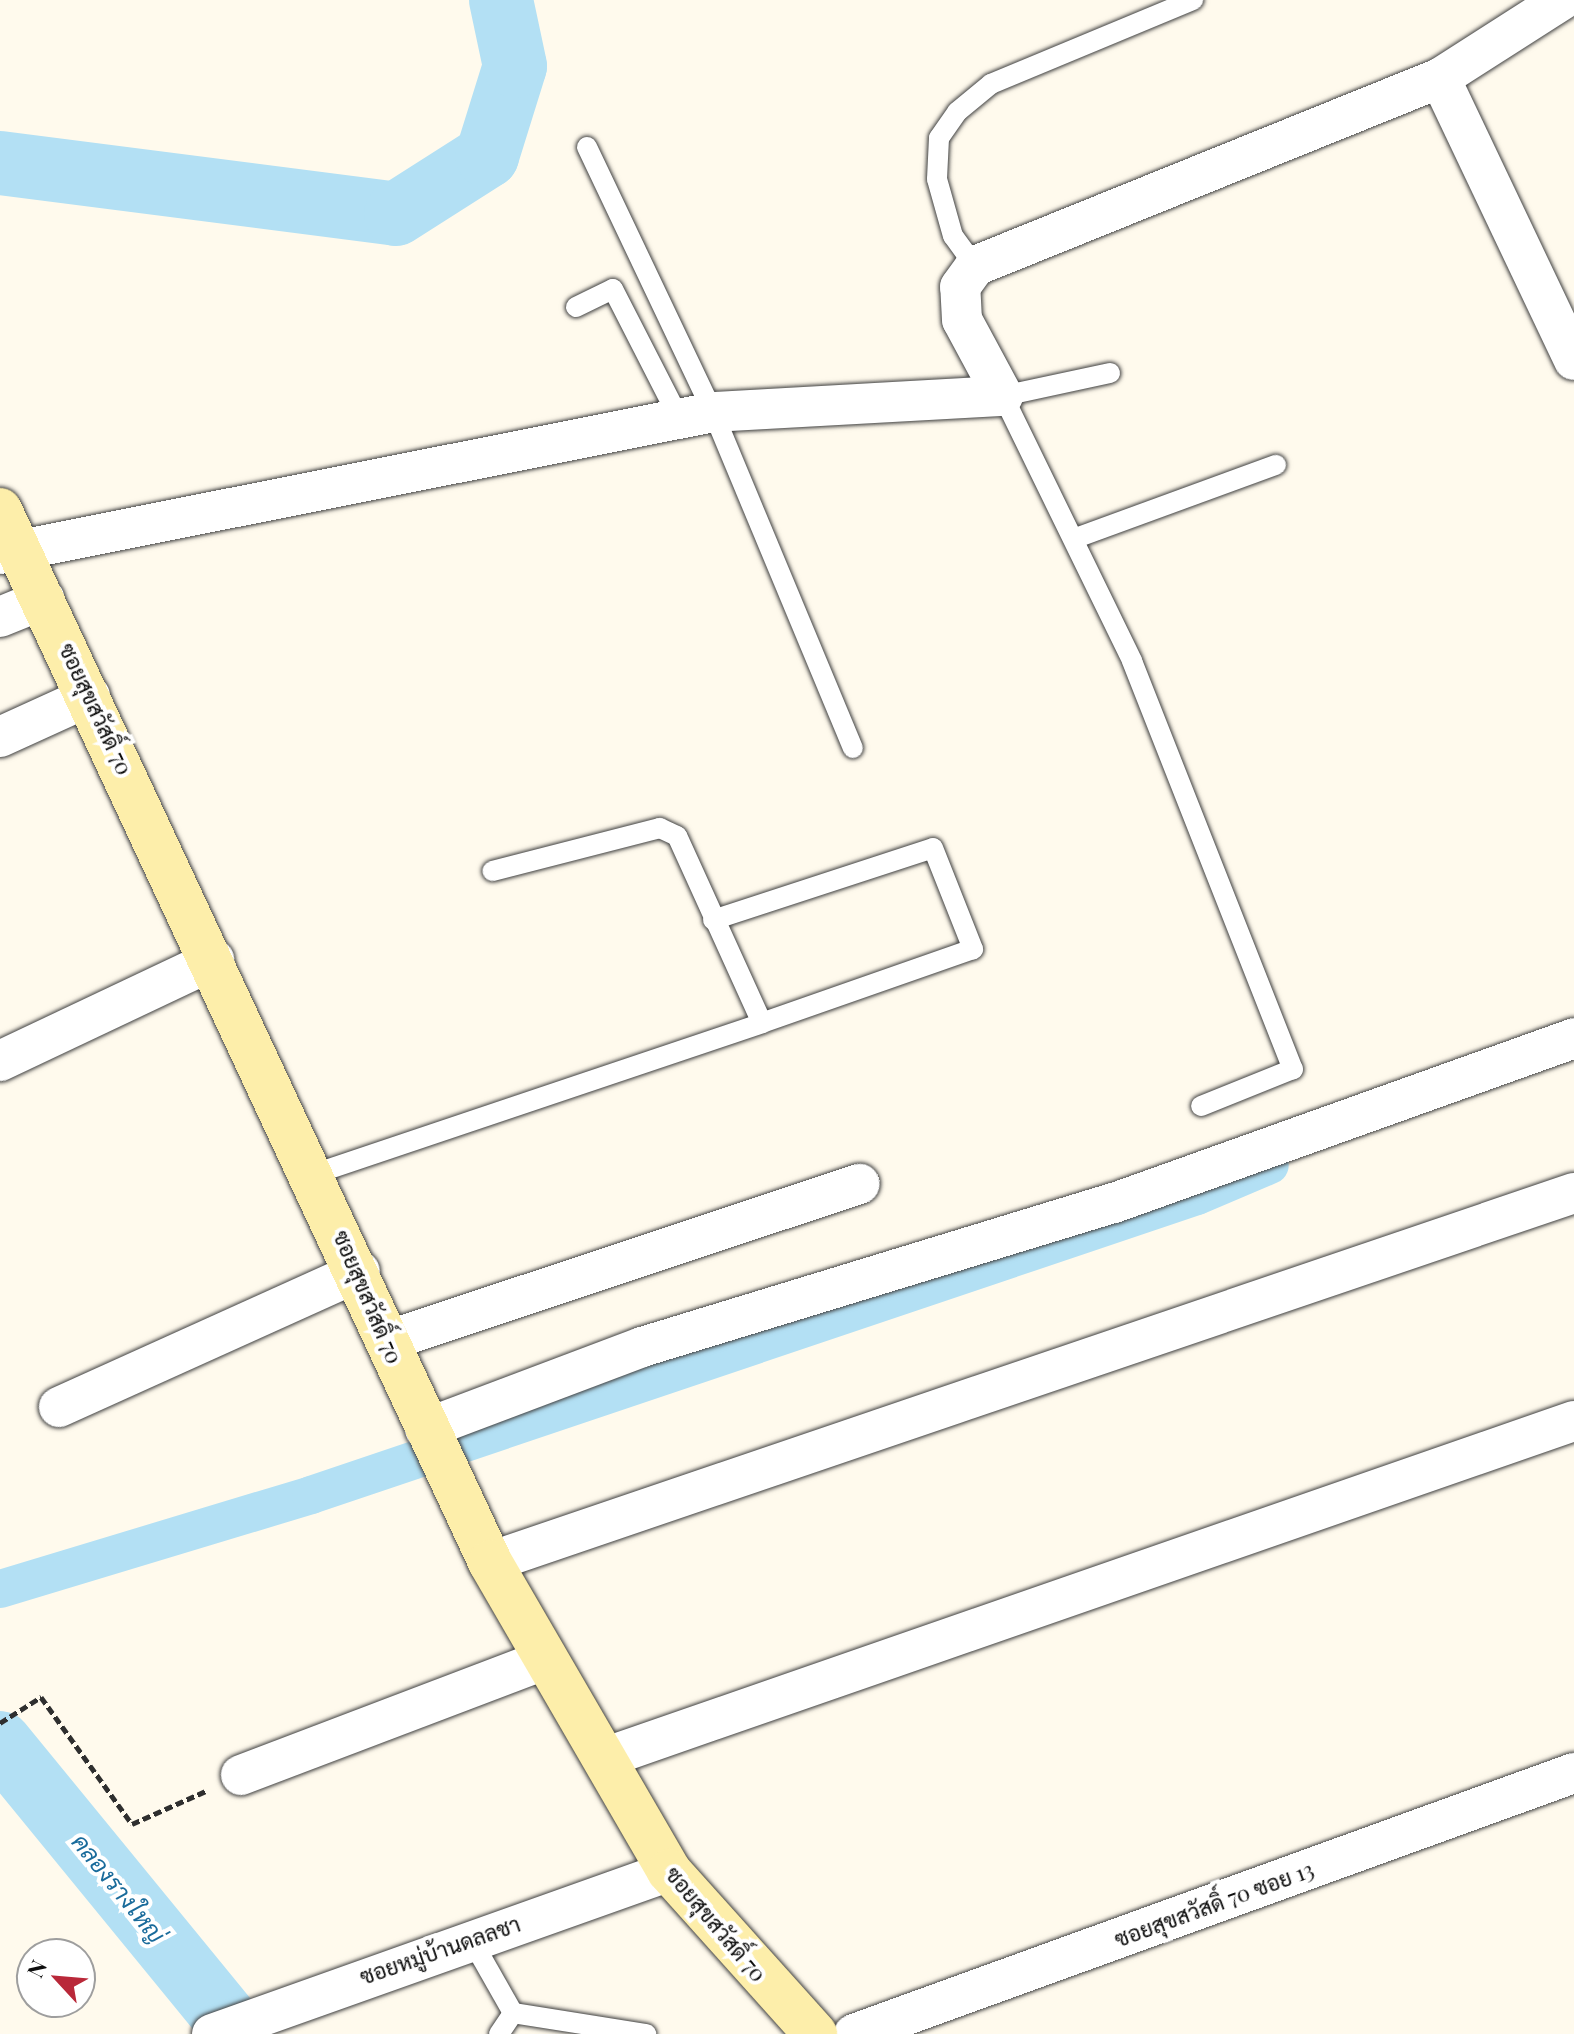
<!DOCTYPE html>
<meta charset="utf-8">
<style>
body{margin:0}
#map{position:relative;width:1574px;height:2034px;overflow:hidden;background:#fffaed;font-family:"Playfair Display",Sarabun,serif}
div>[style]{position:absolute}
.canal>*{height:38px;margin:-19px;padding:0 19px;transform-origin:19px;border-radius:19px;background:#b3e0f4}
.river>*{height:64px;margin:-32px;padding:0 32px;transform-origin:32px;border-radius:32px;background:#b3e0f4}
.path>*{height:5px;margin-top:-2.5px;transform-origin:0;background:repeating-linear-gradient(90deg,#2f2f2f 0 8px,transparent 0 12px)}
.roads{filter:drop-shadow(0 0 2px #404040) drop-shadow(0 0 2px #404040)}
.lane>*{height:20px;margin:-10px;padding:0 10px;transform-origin:10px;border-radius:10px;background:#fff}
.street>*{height:40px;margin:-20px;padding:0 20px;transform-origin:20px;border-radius:20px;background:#fff}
.secondary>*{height:44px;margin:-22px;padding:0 22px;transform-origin:22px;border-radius:22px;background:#fdeeaa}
span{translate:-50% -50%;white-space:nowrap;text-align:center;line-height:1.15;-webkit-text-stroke:8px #fff;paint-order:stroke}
.street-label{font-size:22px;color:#0d0d0d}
.water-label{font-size:24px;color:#196b9b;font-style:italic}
.north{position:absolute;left:16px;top:1938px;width:80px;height:80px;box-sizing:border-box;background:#fff;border:2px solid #9e9e9e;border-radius:50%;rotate:296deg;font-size:22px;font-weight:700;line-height:32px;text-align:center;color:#0d0d0d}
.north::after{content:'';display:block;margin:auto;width:28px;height:36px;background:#b92839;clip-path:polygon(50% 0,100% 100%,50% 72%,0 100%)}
</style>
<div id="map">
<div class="canal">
<i style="left:0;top:1589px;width:325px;rotate:-16.8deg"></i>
<i style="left:311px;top:1495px;width:935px;rotate:-18.65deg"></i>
<i style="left:1197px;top:1196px;width:79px;rotate:-23deg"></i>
</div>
<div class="river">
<i style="left:0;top:163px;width:399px;rotate:7.3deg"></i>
<i style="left:396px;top:214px;width:108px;rotate:-32.5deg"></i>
<i style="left:487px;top:156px;width:94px;rotate:-72.7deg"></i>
<i style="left:515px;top:66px;width:67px;rotate:-102deg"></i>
<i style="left:0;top:1743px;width:376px;rotate:50.7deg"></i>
</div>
<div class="path">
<i style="left:0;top:1723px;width:49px;rotate:-32.4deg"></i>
<i style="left:41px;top:1697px;width:156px;rotate:54.4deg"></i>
<i style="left:132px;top:1824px;width:83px;rotate:-24.1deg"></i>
</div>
<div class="roads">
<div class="lane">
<i style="left:587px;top:147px;width:293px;rotate:64.6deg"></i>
<i style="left:713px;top:412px;width:364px;rotate:67.4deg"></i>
<i style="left:975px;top:266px;width:37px;rotate:-126deg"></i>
<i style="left:953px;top:236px;width:59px;rotate:-105.7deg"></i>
<i style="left:937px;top:179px;width:41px;rotate:-87.2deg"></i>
<i style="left:939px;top:138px;width:32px;rotate:-55deg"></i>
<i style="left:957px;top:112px;width:44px;rotate:-39.5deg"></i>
<i style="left:991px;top:84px;width:219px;rotate:-22.6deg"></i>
<i style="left:576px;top:307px;width:41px;rotate:-25.9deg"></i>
<i style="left:613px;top:289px;width:145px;rotate:62.9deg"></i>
<i style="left:1110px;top:373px;width:109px;rotate:167.9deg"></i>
<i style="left:1003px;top:396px;width:295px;rotate:64deg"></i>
<i style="left:1132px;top:661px;width:439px;rotate:68.5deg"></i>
<i style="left:1293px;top:1069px;width:99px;rotate:158.1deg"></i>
<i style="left:1076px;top:538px;width:213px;rotate:-20.1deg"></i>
<i style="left:713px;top:920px;width:231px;rotate:-18.1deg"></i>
<i style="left:933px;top:848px;width:109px;rotate:68.4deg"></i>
<i style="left:973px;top:949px;width:224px;rotate:160.7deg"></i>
<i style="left:314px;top:1174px;width:473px;rotate:-18.6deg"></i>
<i style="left:762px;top:1023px;width:205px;rotate:-114.4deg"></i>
<i style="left:677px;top:836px;width:19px;rotate:-155deg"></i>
<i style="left:660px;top:828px;width:173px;rotate:165.6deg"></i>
<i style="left:471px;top:1939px;width:85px;rotate:60.4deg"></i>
<i style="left:513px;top:2013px;width:135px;rotate:9deg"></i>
<i style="left:499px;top:2034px;width:25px;rotate:-56deg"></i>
</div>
<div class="street">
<i style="left:1440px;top:78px;width:312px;rotate:64.6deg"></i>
<i style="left:0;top:554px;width:727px;rotate:-11.26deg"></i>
<i style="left:713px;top:412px;width:290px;rotate:-3.2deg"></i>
<i style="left:1003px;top:396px;width:86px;rotate:-118.3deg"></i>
<i style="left:962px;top:320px;width:33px;rotate:-93deg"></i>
<i style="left:960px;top:287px;width:26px;rotate:-54deg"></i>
<i style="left:975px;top:266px;width:502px;rotate:-22.01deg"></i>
<i style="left:1440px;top:78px;width:145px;rotate:-32.6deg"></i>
<i style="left:0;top:617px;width:48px;rotate:-22.2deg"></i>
<i style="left:0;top:737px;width:99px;rotate:-24.5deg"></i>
<i style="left:0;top:1061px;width:237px;rotate:-25.3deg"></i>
<i style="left:387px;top:1341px;width:498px;rotate:-18.4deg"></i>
<i style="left:59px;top:1407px;width:330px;rotate:-24.3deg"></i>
<i style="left:425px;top:1429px;width:232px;rotate:-20.7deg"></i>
<i style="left:642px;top:1347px;width:493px;rotate:-17deg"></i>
<i style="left:1114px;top:1203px;width:489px;rotate:-19.7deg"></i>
<i style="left:490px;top:1562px;width:1145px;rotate:-18.8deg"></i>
<i style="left:604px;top:1758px;width:1027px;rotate:-19.16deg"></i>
<i style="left:241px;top:1775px;width:327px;rotate:-20.8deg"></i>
<i style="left:212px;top:2034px;width:485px;rotate:-19.6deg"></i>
<i style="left:854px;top:2034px;width:766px;rotate:-19.93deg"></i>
</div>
<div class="secondary">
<i style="left:0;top:510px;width:1161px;rotate:65.02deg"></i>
<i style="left:490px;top:1562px;width:357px;rotate:59.9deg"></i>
<i style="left:669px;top:1871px;width:219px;rotate:48.1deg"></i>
</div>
</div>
<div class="street-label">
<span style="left:96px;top:709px;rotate:65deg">ซอยสุขสวัสดิ์ 70</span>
<span style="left:368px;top:1297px;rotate:67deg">ซอยสุขสวัสดิ์ 70</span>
<span style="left:1214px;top:1904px;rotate:-20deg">ซอยสุขสวัสดิ์ 70 ซอย 13</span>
<span style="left:716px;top:1924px;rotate:50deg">ซอยสุขสวัสดิ์ 70</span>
<span style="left:440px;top:1950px;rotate:-19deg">ซอยหมู่บ้านดลลชา</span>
</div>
<div class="water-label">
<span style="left:119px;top:1888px;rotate:51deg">คลองรางใหญ่</span>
</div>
<div class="north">N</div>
</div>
